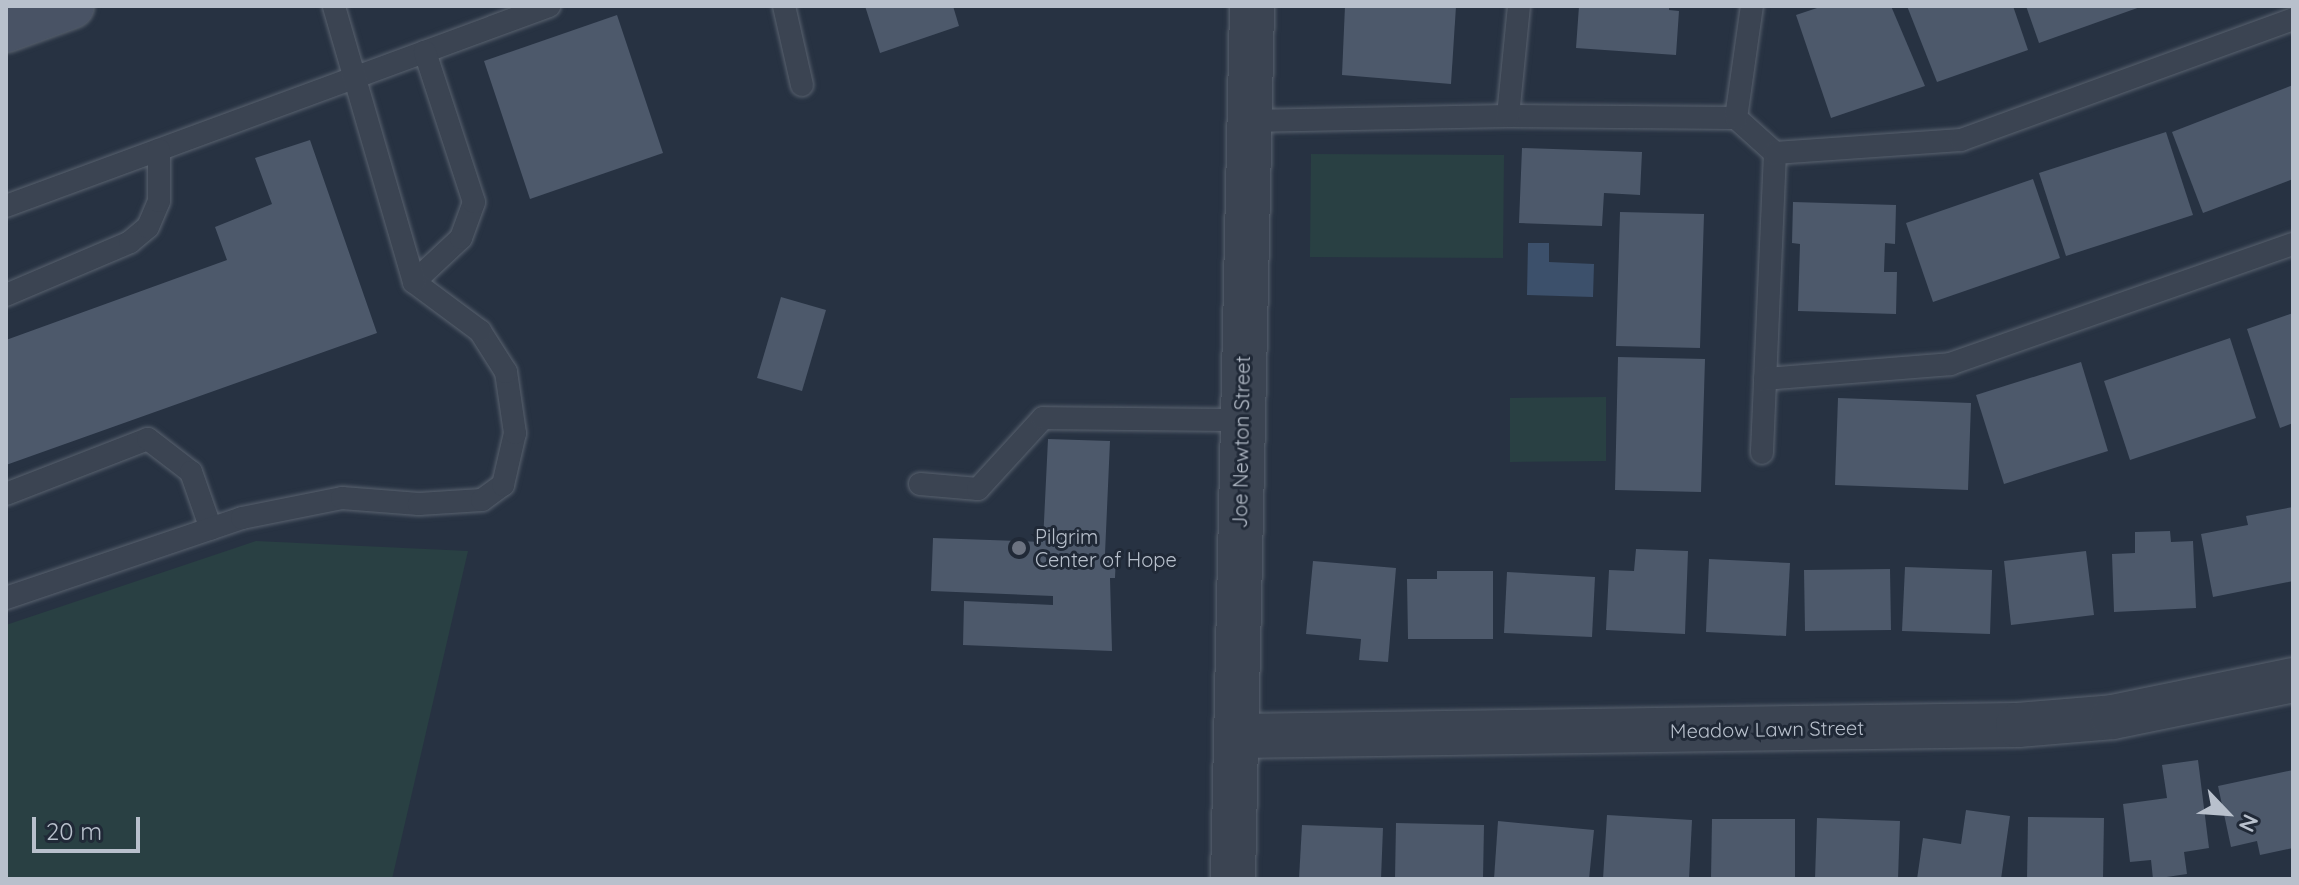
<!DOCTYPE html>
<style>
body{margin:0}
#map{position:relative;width:2299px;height:885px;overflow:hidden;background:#273242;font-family:Quicksand,sans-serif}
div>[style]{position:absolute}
.green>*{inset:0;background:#294043}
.water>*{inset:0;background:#3c506b}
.building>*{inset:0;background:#4d596b}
.roads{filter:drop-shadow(0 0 2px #59626f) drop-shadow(0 0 2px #59626f)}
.service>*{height:22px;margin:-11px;padding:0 11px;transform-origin:11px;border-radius:11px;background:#3b4452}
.minor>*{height:44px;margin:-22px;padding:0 22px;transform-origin:22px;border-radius:22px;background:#3b4452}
.secondary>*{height:44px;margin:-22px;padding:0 22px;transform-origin:22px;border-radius:22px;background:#495365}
.dots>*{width:22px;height:22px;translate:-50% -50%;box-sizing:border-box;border:4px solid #202937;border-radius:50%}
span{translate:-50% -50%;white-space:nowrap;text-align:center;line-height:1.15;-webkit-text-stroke:6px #202937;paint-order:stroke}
.street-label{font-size:20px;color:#b8c0cc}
.poi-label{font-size:20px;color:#b8c0cc}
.left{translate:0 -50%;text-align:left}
.frame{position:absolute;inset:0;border:8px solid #b8c0cc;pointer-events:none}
.north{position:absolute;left:2187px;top:773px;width:80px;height:80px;-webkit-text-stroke:6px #202937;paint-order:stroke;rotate:115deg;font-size:22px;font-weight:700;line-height:32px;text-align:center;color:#b8c0cc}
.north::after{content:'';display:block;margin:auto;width:28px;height:36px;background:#b8c0cc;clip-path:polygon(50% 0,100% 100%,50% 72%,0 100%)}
.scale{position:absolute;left:32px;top:817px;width:108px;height:36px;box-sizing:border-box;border:4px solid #b8c0cc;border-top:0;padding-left:10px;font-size:24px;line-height:28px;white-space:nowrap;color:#b8c0cc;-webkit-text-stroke:6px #202937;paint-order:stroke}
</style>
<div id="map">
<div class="green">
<i style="clip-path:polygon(1311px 154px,1504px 155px,1503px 258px,1310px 257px)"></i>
<i style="clip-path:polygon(1606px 397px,1606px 461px,1510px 462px,1510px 398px)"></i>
<i style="clip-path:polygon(256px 541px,468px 551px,392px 879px,6px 879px,6px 625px)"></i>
</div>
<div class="water">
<i style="clip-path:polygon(1528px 243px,1549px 243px,1549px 262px,1594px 264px,1593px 297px,1527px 295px)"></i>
</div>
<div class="building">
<i style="clip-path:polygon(865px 6px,953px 6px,959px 26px,880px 53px)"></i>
<i style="clip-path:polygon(1345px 6px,1456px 6px,1451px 84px,1342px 75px)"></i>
<i style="clip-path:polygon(1579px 6px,1669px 6px,1669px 10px,1679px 11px,1676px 55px,1576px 48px)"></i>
<i style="clip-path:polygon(1823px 6px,1891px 6px,1925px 86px,1831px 118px,1796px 15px)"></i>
<i style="clip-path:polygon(1907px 6px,2013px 6px,2028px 50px,1937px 82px)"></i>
<i style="clip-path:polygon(2026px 6px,2143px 6px,2039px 43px)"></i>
<i style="clip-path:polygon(617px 15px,663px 153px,530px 199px,484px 61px)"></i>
<i style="clip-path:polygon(2293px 85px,2293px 179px,2203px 213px,2172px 132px)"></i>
<i style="clip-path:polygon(2166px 132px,2193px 215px,2066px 256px,2039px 173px)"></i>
<i style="clip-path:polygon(310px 140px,377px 333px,6px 465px,6px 340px,227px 260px,215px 227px,272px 204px,255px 158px)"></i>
<i style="clip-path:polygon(1522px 148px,1642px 152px,1640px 195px,1604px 193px,1602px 226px,1519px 223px)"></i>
<i style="clip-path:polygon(2033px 179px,2060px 258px,1933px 302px,1906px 223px)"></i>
<i style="clip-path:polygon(1793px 202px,1896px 205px,1895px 244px,1885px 243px,1884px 272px,1897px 272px,1896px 314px,1798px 311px,1800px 244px,1792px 243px)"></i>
<i style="clip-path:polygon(1620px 212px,1704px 214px,1700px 348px,1616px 346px)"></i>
<i style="clip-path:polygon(781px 297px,826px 310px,802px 391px,757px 378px)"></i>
<i style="clip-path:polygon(2293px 313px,2293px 423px,2280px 428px,2247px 329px)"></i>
<i style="clip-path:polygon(2230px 338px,2256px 418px,2130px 460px,2104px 381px)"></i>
<i style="clip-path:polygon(1618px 357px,1705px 359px,1701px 492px,1615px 490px)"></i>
<i style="clip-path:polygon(2081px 362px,2108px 451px,2004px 484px,1976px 395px)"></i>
<i style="clip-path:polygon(1838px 398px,1971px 403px,1968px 490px,1835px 485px)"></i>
<i style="clip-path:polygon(1048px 439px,1110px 441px,1105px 554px,1116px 555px,1115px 578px,1110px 578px,1112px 651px,963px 645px,964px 601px,1053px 605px,1053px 596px,931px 591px,933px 538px,1043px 542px)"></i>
<i style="clip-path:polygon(2293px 507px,2293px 581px,2213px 597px,2201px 534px,2248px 525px,2246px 516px)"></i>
<i style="clip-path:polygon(2170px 531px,2171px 542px,2193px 541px,2196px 608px,2114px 612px,2112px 554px,2135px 553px,2135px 532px)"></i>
<i style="clip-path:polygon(1636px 549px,1688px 551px,1685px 634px,1606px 630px,1609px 570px,1634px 571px)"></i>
<i style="clip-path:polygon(2086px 551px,2094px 615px,2011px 625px,2004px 561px)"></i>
<i style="clip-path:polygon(1709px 559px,1790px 563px,1786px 636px,1706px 632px)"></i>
<i style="clip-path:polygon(1313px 561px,1396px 568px,1388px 662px,1359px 660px,1361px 639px,1306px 634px)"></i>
<i style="clip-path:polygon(1905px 567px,1992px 570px,1990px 634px,1902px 631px)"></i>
<i style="clip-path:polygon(1890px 569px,1891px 630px,1805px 631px,1804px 570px)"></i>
<i style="clip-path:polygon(1437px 571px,1493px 571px,1493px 639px,1408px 639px,1407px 579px,1437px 579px)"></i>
<i style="clip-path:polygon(1507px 572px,1595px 577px,1592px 637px,1504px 633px)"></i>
<i style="clip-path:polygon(2198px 760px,2209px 848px,2184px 852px,2187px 874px,2153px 879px,2151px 860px,2130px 862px,2123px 804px,2167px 798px,2162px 765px)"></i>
<i style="clip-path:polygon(2293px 770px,2293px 848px,2260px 855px,2257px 841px,2231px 847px,2218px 786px)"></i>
<i style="clip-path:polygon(1966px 810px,2010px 816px,2001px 879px,1917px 879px,1923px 838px,1961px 844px)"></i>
<i style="clip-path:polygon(1607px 815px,1692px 820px,1689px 879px,1603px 879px)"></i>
<i style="clip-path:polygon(2028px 817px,2104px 818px,2103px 879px,2027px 879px)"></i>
<i style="clip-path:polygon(1817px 818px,1900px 821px,1898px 879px,1815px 879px)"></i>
<i style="clip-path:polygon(1712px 819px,1795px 819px,1795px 879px,1711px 879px)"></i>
<i style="clip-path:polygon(1498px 821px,1594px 830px,1589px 879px,1494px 879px)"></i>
<i style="clip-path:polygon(1396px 823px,1484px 825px,1483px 879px,1395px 879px)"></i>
<i style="clip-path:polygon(1302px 825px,1383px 828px,1381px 879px,1299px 879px)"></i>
</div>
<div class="roads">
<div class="service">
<i style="left:784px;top:6px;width:81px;rotate:77.2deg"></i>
<i style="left:1508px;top:116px;width:228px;rotate:0.5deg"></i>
<i style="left:1736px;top:118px;width:52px;rotate:41.9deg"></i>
<i style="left:1775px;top:153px;width:300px;rotate:92.5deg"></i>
<i style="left:1736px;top:118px;width:113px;rotate:-81.9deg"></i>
<i style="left:1249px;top:121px;width:259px;rotate:-1.1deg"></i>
<i style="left:1508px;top:116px;width:111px;rotate:-84.3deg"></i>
<i style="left:1775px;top:153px;width:186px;rotate:-4deg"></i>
<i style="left:1961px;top:140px;width:353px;rotate:-20deg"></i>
<i style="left:6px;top:206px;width:579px;rotate:-20.22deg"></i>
<i style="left:414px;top:282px;width:64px;rotate:-43.1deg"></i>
<i style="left:461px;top:238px;width:38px;rotate:-70deg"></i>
<i style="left:474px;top:202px;width:158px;rotate:-108.1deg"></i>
<i style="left:6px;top:295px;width:135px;rotate:-23.1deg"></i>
<i style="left:130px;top:242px;width:23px;rotate:-40deg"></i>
<i style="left:148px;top:227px;width:28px;rotate:-67deg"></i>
<i style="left:159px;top:201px;width:51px;rotate:-90deg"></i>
<i style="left:1765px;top:379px;width:186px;rotate:-4.6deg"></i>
<i style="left:1950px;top:364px;width:363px;rotate:-19.3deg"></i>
<i style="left:920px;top:484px;width:58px;rotate:4.9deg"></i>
<i style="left:978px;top:489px;width:96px;rotate:-47.5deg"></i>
<i style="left:1043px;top:418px;width:198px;rotate:0.6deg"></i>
<i style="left:6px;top:494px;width:152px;rotate:-21.2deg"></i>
<i style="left:148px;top:439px;width:54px;rotate:37.5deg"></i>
<i style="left:191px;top:472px;width:60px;rotate:70.7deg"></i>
<i style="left:6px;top:598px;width:249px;rotate:-18.7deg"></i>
<i style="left:242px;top:518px;width:102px;rotate:-11.3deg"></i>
<i style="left:342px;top:498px;width:77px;rotate:4.5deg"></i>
<i style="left:419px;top:504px;width:63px;rotate:-3.6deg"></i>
<i style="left:482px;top:500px;width:26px;rotate:-36deg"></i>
<i style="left:503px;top:485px;width:53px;rotate:-77deg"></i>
<i style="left:515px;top:433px;width:62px;rotate:-98.4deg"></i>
<i style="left:506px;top:372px;width:49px;rotate:-122.4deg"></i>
<i style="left:480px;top:331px;width:82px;rotate:-143.4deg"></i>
<i style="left:414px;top:282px;width:287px;rotate:-106.2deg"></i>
</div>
<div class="minor">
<i style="left:1237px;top:736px;width:781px;rotate:-0.81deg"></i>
<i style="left:2018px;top:725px;width:95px;rotate:-4.8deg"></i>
<i style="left:2113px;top:717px;width:184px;rotate:-11.6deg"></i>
<i style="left:1233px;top:879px;width:873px;rotate:-88.75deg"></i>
</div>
<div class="secondary">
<i style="left:6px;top:30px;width:70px;rotate:-20deg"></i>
</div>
</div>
<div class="dots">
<i style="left:1019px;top:548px;background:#6b7280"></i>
</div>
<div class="street-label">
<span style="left:1241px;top:442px;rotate:-89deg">Joe Newton Street</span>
<span style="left:1767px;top:729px;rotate:-1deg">Meadow Lawn Street</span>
</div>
<div class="poi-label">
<span class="left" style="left:1035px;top:548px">Pilgrim<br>Center of Hope</span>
</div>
<div class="frame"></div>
<div class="north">N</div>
<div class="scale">20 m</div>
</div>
